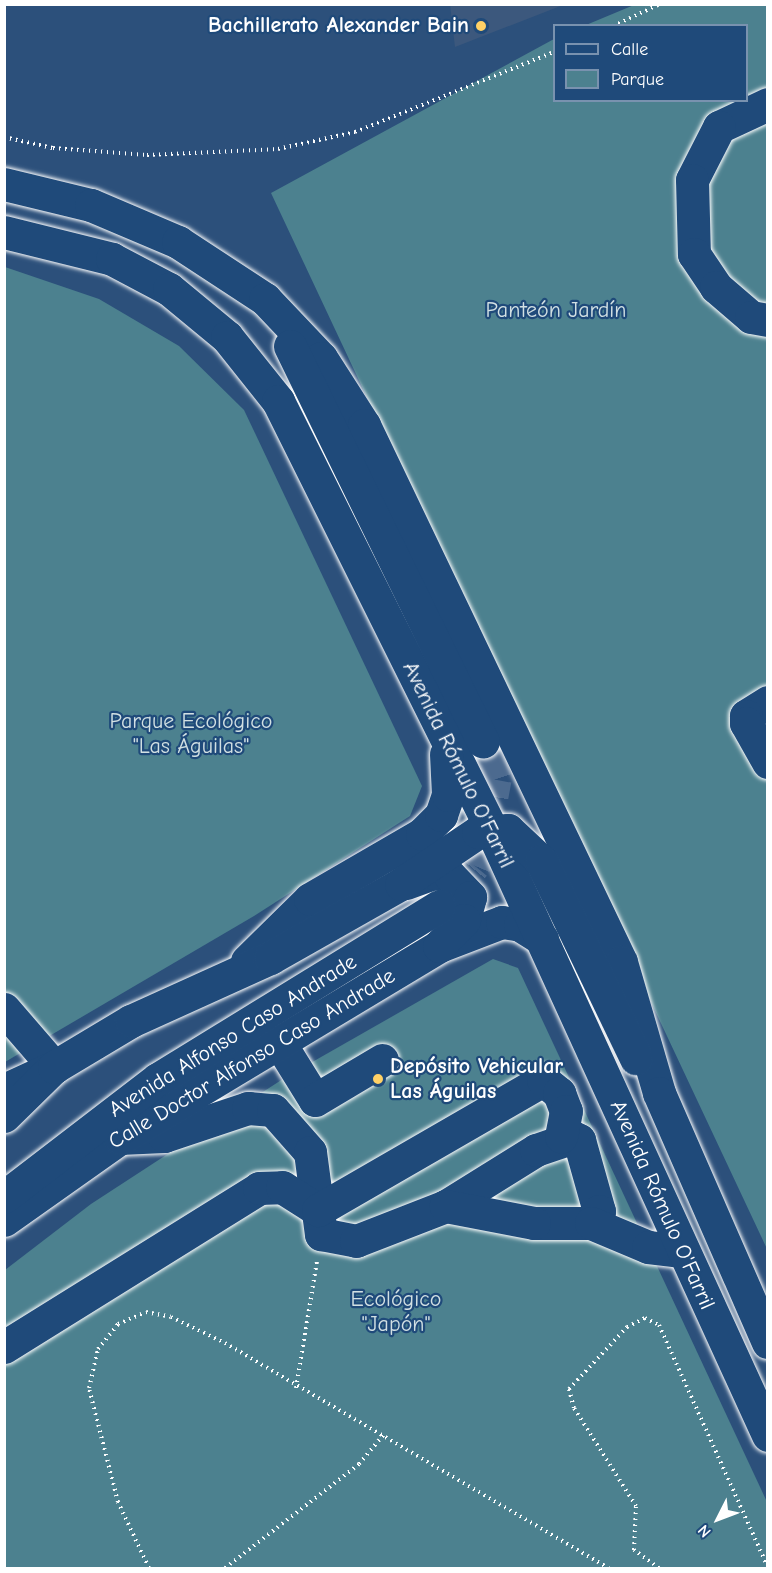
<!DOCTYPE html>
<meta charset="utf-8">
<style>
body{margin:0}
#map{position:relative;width:772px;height:1573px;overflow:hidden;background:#2c507b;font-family:"Comic Neue",sans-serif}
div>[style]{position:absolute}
.built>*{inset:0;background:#3c587d}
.green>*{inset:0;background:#4c818f}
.major-tunnel>*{height:33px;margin-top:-16.5px;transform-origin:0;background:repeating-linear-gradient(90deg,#4c6a8f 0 33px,transparent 0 49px)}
.path>*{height:4px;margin-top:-2px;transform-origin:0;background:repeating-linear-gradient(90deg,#fff 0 1.5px,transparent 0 6px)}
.roads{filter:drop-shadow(0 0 2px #fff) drop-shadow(0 0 2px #fff)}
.minor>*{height:33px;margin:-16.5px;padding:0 16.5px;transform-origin:16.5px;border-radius:16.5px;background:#1f4a7a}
.major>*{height:33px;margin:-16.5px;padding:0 16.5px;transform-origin:16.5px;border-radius:16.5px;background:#1f4a7a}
.dots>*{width:16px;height:16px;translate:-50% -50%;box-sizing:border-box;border:3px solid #1f4a7a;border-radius:50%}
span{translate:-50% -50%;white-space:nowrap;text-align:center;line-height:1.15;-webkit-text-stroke:4.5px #1f4a7a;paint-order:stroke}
.poi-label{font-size:22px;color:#fff;font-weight:700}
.right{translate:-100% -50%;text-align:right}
.left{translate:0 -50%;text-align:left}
.park-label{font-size:22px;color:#d2e0e3}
.street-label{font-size:22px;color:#fff}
.frame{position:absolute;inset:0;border:6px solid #fff;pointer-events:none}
.legend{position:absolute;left:553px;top:24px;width:195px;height:78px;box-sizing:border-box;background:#1f4a7a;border:2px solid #7992af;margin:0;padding:8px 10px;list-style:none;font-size:18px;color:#fff}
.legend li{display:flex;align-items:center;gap:12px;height:30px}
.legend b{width:30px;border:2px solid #7992af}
.north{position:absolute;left:688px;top:1489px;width:60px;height:60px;-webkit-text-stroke:4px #1f4a7a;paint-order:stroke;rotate:228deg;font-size:16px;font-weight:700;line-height:24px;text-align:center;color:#fff}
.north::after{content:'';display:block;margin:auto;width:21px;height:27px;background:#fff;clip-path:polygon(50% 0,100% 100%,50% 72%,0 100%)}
</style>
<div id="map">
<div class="built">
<i style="clip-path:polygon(450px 4px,563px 4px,563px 5px,455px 47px)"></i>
</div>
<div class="green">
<i style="clip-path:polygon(634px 5px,767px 5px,767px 1249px,271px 193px,554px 39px,554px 100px,746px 100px,746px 26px,586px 25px)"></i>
<i style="clip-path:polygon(5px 267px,99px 299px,179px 346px,244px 410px,422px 786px,410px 816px,254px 916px,5px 1062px)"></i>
<i style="clip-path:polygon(493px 959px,518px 968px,767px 1502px,767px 1568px,5px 1568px,5px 1270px,91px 1204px,286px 1077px)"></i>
</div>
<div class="major-tunnel">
<i style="left:441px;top:905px;width:52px;rotate:-50.5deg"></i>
<i style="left:474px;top:865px;width:23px;rotate:-67deg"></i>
<i style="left:483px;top:844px;width:66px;rotate:-79.5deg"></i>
<i style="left:495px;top:779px;width:40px;rotate:-108deg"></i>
</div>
<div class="path">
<i style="left:613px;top:26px;width:52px;rotate:-25.1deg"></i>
<i style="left:4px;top:137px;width:50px;rotate:12.7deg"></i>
<i style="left:53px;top:148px;width:94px;rotate:4.3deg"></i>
<i style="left:147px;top:155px;width:131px;rotate:-2.6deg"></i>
<i style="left:278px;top:149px;width:79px;rotate:-12.4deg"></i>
<i style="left:355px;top:132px;width:214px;rotate:-21.9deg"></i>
<i style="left:296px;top:1388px;width:129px;rotate:-80.6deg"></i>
<i style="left:149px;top:1568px;width:73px;rotate:-115.2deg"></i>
<i style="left:118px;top:1502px;width:118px;rotate:-104.3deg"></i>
<i style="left:89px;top:1388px;width:40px;rotate:-77deg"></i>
<i style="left:98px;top:1349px;width:32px;rotate:-51deg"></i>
<i style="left:118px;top:1324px;width:30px;rotate:-23deg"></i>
<i style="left:146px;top:1312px;width:25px;rotate:11deg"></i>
<i style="left:171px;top:1317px;width:60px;rotate:25.7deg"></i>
<i style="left:225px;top:1343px;width:445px;rotate:30.4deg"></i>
<i style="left:225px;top:1568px;width:170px;rotate:-37.8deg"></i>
<i style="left:359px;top:1464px;width:39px;rotate:-50deg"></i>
<i style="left:659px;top:1568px;width:31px;rotate:-144deg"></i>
<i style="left:634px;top:1550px;width:44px;rotate:-87.4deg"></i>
<i style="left:636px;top:1506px;width:116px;rotate:-122.3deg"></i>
<i style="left:574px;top:1408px;width:20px;rotate:-105deg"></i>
<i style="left:569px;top:1389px;width:85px;rotate:-46.9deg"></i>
<i style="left:627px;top:1327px;width:20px;rotate:-27deg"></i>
<i style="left:645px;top:1318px;width:16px;rotate:27deg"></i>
<i style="left:659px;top:1325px;width:265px;rotate:65.8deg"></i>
</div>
<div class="roads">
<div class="minor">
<i style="left:768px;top:104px;width:54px;rotate:154.9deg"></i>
<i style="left:719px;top:127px;width:59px;rotate:117deg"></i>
<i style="left:692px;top:180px;width:74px;rotate:88.5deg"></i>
<i style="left:694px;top:254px;width:40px;rotate:56deg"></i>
<i style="left:716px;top:287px;width:46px;rotate:40.6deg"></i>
<i style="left:751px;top:317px;width:17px;rotate:10deg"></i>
<i style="left:768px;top:702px;width:26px;rotate:148deg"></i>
<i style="left:746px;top:716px;width:7px;rotate:90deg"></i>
<i style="left:746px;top:723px;width:45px;rotate:60.6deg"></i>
<i style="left:4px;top:1009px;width:77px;rotate:49.2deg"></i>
<i style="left:54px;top:1067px;width:55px;rotate:155.3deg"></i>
<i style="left:279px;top:1042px;width:68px;rotate:58.2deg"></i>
<i style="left:315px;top:1100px;width:78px;rotate:-30.8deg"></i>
<i style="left:120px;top:1138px;width:44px;rotate:-2.6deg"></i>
<i style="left:164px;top:1136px;width:89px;rotate:-18.4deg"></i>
<i style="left:248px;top:1108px;width:25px;rotate:5deg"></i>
<i style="left:273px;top:1110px;width:56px;rotate:48.6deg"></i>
<i style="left:310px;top:1152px;width:83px;rotate:82.4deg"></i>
<i style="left:321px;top:1234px;width:36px;rotate:11deg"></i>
<i style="left:356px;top:1241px;width:97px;rotate:-21.3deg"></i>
<i style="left:446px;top:1206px;width:106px;rotate:-31.9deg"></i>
<i style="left:536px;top:1150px;width:39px;rotate:-19deg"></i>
<i style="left:573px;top:1137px;width:7px;rotate:27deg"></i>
<i style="left:579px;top:1140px;width:74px;rotate:74.3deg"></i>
<i style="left:599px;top:1211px;width:14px;rotate:124deg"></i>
<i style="left:591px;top:1223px;width:57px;rotate:180deg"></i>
<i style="left:534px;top:1223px;width:90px;rotate:-169.1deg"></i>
<i style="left:4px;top:1220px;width:142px;rotate:-35.3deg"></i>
<i style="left:120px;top:1138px;width:372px;rotate:-31deg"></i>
<i style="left:439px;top:946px;width:67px;rotate:-20.9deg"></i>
<i style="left:502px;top:922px;width:18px;rotate:9deg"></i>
<i style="left:520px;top:925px;width:26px;rotate:32deg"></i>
<i style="left:591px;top:1223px;width:62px;rotate:22.8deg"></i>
<i style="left:648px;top:1247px;width:34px;rotate:7deg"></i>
<i style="left:4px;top:1347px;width:301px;rotate:-31.9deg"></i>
<i style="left:259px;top:1188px;width:23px;rotate:-2deg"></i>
<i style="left:282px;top:1187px;width:43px;rotate:32.6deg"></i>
<i style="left:318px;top:1210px;width:260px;rotate:-30deg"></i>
<i style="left:543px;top:1080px;width:21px;rotate:39deg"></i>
<i style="left:559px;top:1093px;width:19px;rotate:69deg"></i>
<i style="left:566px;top:1111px;width:26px;rotate:101deg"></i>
</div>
<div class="major">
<i style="left:4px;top:184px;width:89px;rotate:13.6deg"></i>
<i style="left:91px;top:205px;width:95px;rotate:23deg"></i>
<i style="left:178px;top:242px;width:104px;rotate:33.2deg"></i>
<i style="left:265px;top:299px;width:81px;rotate:46.5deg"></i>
<i style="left:321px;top:358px;width:80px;rotate:57.3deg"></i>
<i style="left:364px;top:425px;width:595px;rotate:64.42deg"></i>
<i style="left:621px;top:962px;width:136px;rotate:73.8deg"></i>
<i style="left:659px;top:1093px;width:272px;rotate:66.4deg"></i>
<i style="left:4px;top:232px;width:111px;rotate:14deg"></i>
<i style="left:112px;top:259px;width:64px;rotate:27.8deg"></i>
<i style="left:169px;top:289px;width:75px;rotate:39.6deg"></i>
<i style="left:227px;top:337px;width:82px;rotate:51.4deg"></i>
<i style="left:278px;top:401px;width:480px;rotate:63.5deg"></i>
<i style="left:492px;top:831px;width:664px;rotate:65.44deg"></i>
<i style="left:290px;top:346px;width:440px;rotate:64deg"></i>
<i style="left:406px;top:883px;width:30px;rotate:-20deg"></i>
<i style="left:434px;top:873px;width:16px;rotate:11deg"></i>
<i style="left:450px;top:876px;width:29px;rotate:46deg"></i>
<i style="left:470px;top:897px;width:24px;rotate:105deg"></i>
<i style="left:464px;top:920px;width:36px;rotate:134deg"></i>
<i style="left:247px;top:961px;width:88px;rotate:-44.5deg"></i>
<i style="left:310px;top:899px;width:129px;rotate:-30.1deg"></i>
<i style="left:422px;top:834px;width:27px;rotate:-45deg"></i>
<i style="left:441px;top:815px;width:21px;rotate:-71deg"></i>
<i style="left:448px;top:795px;width:41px;rotate:-92.8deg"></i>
<i style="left:4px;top:1116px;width:70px;rotate:-44.4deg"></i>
<i style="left:54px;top:1067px;width:90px;rotate:-30.9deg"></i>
<i style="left:131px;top:1021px;width:153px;rotate:-24.4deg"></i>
<i style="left:270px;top:958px;width:150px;rotate:-29.5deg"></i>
<i style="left:401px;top:884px;width:93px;rotate:-34deg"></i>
<i style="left:478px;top:832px;width:30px;rotate:-4deg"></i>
<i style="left:508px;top:830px;width:45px;rotate:43.2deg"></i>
<i style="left:541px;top:861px;width:219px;rotate:64.3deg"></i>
<i style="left:4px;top:1197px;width:194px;rotate:-37.5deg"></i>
<i style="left:158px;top:1079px;width:330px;rotate:-31.6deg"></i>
</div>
</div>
<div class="dots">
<i style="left:481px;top:26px;background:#ffd166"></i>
<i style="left:378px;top:1079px;background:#ffd166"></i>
</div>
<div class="poi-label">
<span class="right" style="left:469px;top:26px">Bachillerato Alexander Bain</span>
<span class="left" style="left:390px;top:1079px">Depósito Vehicular<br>Las Águilas</span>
</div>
<div class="park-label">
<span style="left:556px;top:311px">Panteón Jardín</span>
<span style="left:191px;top:734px">Parque Ecológico<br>"Las Águilas"</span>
<span style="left:396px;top:1312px">Ecológico<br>"Japón"</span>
</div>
<div class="street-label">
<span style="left:458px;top:765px;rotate:64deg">Avenida Rómulo O'Farril</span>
<span style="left:233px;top:1036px;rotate:-32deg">Avenida Alfonso Caso Andrade</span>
<span style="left:252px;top:1059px;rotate:-31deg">Calle Doctor Alfonso Caso Andrade</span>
<span style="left:662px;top:1205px;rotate:66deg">Avenida Rómulo O'Farril</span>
</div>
<div class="frame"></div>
<ul class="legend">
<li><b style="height:8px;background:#1f4a7a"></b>Calle</li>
<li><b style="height:16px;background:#4c818f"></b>Parque</li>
</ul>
<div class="north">N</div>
</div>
